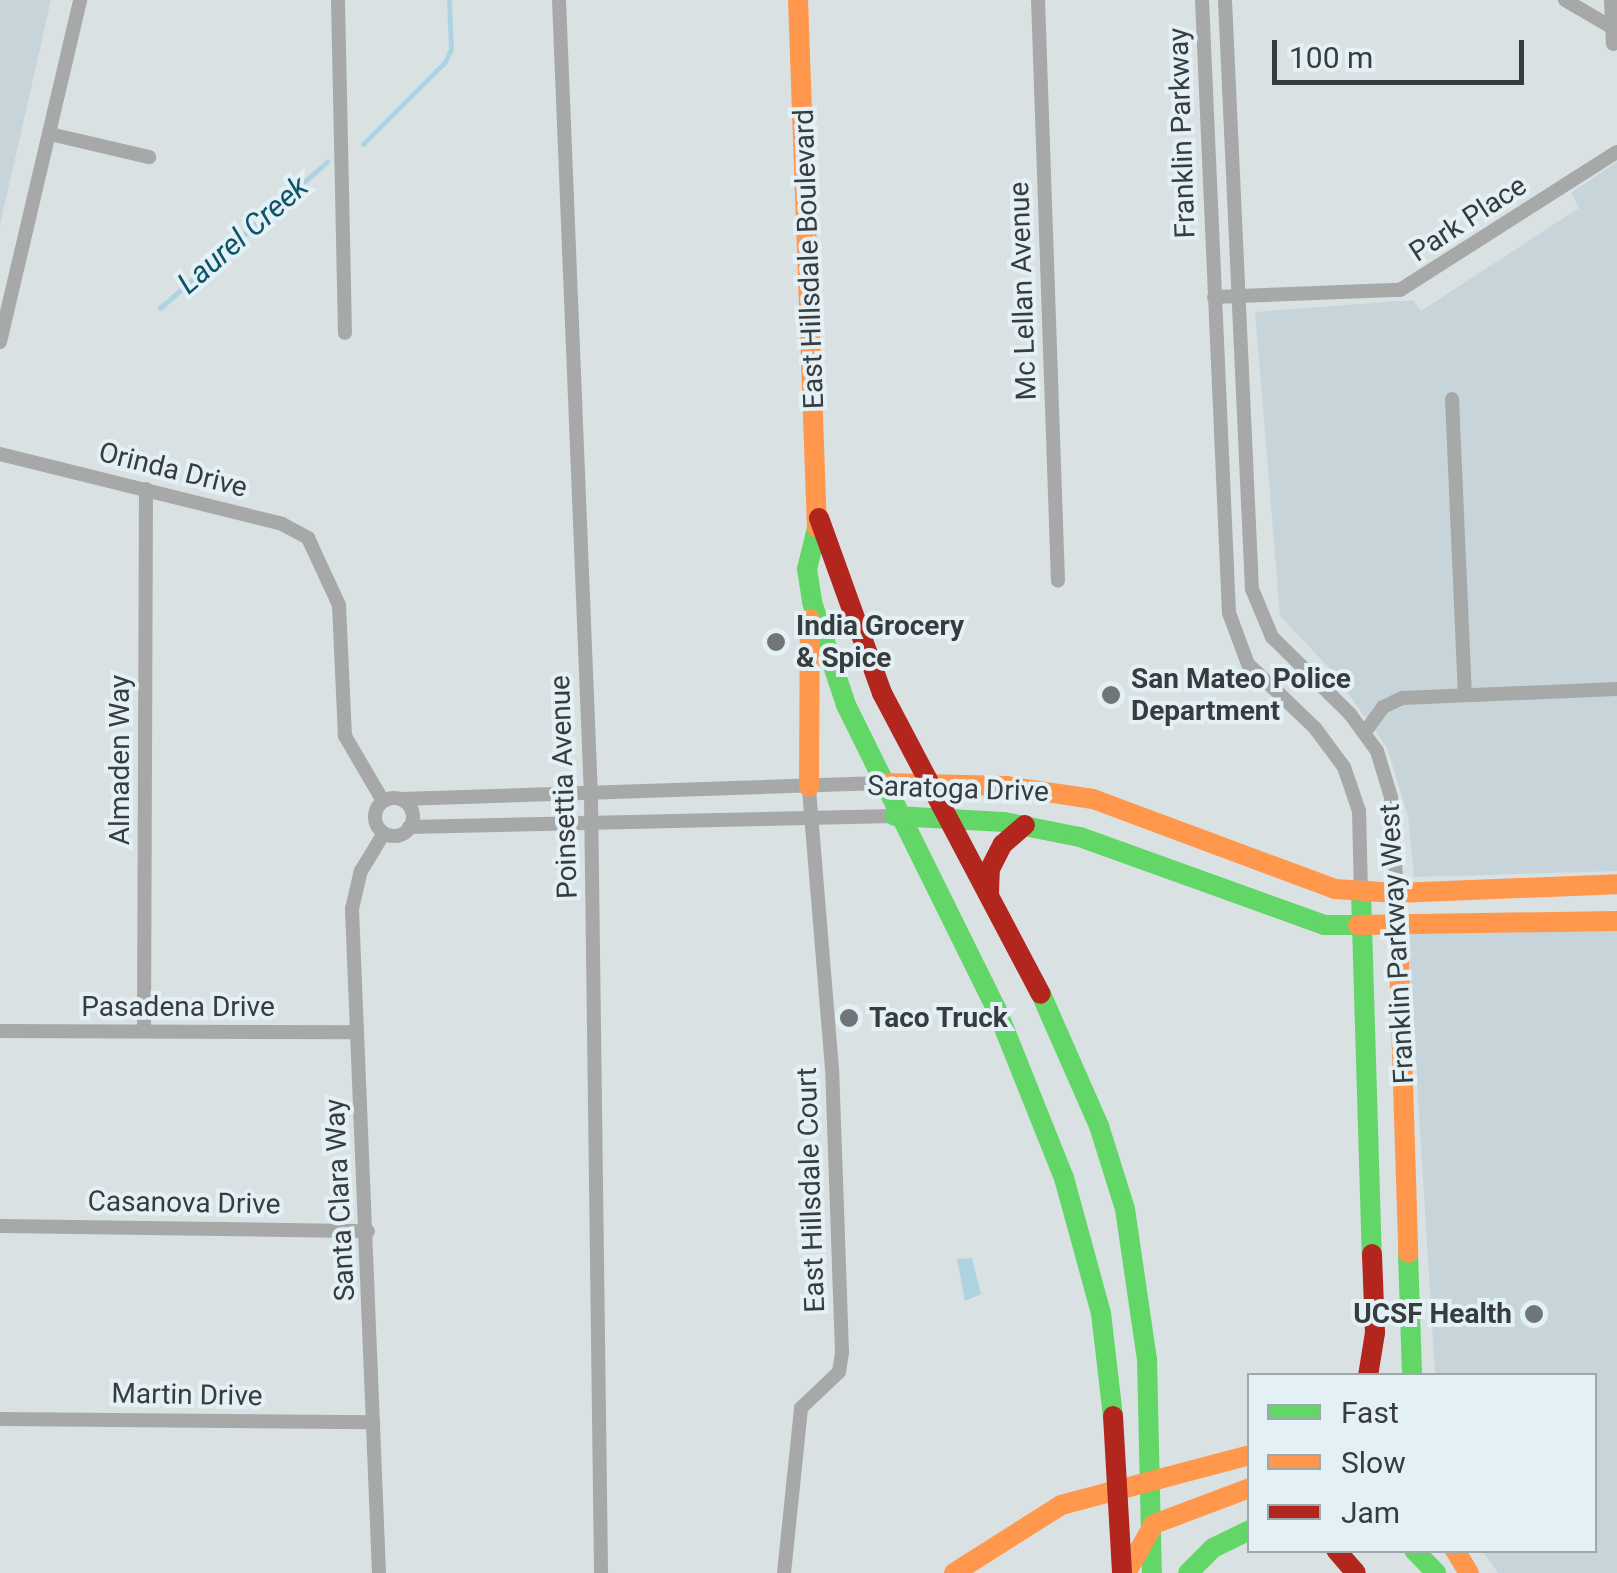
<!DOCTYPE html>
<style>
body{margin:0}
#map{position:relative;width:1617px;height:1573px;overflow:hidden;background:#dae1e3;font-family:Roboto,sans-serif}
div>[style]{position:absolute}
.built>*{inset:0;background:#c7d5da}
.water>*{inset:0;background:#aed4e2}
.stream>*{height:5px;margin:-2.5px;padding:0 2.5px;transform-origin:2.5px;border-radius:2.5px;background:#aed4e2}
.street>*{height:14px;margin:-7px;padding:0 7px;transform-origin:7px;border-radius:7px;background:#a6a9a8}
.street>.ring{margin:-7px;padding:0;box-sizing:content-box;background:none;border:14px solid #a6a9a8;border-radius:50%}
.fast>*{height:20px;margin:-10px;padding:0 10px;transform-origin:10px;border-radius:10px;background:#63d668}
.slow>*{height:20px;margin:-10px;padding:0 10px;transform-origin:10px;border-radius:10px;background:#ff974d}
.jam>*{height:20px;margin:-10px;padding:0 10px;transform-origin:10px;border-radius:10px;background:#b3261e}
.dots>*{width:28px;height:28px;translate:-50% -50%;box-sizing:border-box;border:5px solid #e3f0f5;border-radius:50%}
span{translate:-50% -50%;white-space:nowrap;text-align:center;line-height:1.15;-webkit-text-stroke:8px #e3f0f5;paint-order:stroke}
.street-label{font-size:28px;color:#373c3e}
.poi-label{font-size:28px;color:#373c3e;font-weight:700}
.left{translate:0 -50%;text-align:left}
.right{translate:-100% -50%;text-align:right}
.water-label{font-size:30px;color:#0d5467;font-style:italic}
.legend{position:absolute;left:1247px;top:1373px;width:350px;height:180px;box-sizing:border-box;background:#e3f0f5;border:2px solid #9ea8ac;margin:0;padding:12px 18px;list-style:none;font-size:30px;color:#373c3e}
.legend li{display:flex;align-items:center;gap:20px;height:50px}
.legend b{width:50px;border:2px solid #9ea8ac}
.scale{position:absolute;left:1272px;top:40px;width:252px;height:45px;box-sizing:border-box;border:5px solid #373c3e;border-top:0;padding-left:12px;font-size:30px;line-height:35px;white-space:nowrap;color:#373c3e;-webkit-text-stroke:8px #e3f0f5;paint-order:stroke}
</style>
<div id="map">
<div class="built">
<i style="clip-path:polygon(0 0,51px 0,0 225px)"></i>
<i style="clip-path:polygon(1617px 162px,1617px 871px,1414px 877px,1408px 816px,1387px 748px,1332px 671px,1280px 616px,1255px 312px,1413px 300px,1421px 311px,1579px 208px,1571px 193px)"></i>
<i style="clip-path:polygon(1617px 928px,1617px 1573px,1498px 1573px,1482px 1551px,1594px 1550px,1594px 1376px,1435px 1375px,1408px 934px)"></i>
</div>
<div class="water">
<i style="clip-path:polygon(972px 1258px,981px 1294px,965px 1301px,957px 1259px)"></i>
</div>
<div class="stream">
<i style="left:363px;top:144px;width:116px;rotate:-45deg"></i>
<i style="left:445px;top:62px;width:14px;rotate:-65deg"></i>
<i style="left:451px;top:49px;width:49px;rotate:-92.3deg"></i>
<i style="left:160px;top:308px;width:222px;rotate:-41.2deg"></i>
</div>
<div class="street">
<i style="left:338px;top:0;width:333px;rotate:88.8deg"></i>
<i style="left:559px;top:0;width:797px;rotate:87.7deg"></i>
<i style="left:591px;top:796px;width:777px;rotate:89.26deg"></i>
<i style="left:1038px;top:0;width:581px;rotate:88.03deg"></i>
<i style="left:1202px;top:0;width:614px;rotate:87.48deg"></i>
<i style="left:1229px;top:613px;width:54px;rotate:69.6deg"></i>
<i style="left:1248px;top:664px;width:93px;rotate:43.7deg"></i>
<i style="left:1315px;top:728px;width:49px;rotate:53.4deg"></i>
<i style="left:1344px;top:767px;width:46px;rotate:71.2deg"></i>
<i style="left:1359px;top:811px;width:81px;rotate:88.6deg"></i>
<i style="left:1225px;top:0;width:590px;rotate:87.38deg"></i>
<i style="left:1252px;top:589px;width:52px;rotate:67.4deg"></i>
<i style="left:1272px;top:637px;width:110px;rotate:44.6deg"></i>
<i style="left:1350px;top:714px;width:46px;rotate:53.9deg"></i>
<i style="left:1377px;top:751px;width:48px;rotate:73.1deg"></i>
<i style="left:1391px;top:797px;width:96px;rotate:86.4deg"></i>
<i style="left:1565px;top:0;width:53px;rotate:30.4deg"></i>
<i style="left:1611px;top:0;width:44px;rotate:87.4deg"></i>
<i style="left:50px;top:134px;width:102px;rotate:13.1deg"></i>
<i style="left:1214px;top:297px;width:186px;rotate:-2.2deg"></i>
<i style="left:1400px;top:290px;width:257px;rotate:-32.5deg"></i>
<i style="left:0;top:342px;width:351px;rotate:-76.8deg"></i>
<i style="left:1452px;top:399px;width:293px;rotate:87.5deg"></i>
<i style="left:0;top:454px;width:291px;rotate:13.9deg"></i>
<i style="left:282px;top:524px;width:30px;rotate:28deg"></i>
<i style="left:308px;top:538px;width:74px;rotate:65.2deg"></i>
<i style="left:339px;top:605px;width:131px;rotate:87.4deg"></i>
<i style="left:345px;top:736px;width:75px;rotate:59.7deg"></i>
<i style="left:1365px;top:732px;width:31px;rotate:-54deg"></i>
<i style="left:1383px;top:707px;width:21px;rotate:-25deg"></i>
<i style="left:1402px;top:698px;width:215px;rotate:-2.4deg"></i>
<i class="ring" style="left:375px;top:798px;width:24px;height:24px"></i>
<i style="left:401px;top:799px;width:480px;rotate:-1.9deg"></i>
<i style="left:409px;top:827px;width:486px;rotate:-1.3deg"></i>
<i style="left:0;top:1031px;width:356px;rotate:0.2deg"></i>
<i style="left:144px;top:1031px;width:542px;rotate:-89.79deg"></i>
<i style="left:0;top:1226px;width:368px;rotate:0.8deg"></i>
<i style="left:0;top:1419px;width:373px;rotate:0.5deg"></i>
<i style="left:379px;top:1573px;width:665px;rotate:-92.33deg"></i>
<i style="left:352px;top:909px;width:39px;rotate:-77deg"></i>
<i style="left:361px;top:871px;width:44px;rotate:-58.8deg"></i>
<i style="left:784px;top:1573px;width:166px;rotate:-84.1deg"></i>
<i style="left:801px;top:1408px;width:52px;rotate:-43.5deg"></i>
<i style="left:839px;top:1372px;width:20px;rotate:-81deg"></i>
<i style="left:842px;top:1352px;width:283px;rotate:-92deg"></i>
<i style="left:832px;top:1069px;width:283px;rotate:-94.7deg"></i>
</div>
<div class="fast">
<i style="left:817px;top:528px;width:42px;rotate:103.7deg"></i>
<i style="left:807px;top:569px;width:33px;rotate:81deg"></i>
<i style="left:812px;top:602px;width:108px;rotate:71.7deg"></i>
<i style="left:846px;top:705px;width:338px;rotate:63.7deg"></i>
<i style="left:996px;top:1008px;width:183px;rotate:68.2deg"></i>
<i style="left:1064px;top:1178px;width:140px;rotate:74.7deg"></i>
<i style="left:1101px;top:1313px;width:104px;rotate:83.4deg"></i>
<i style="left:895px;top:816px;width:109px;rotate:3.2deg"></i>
<i style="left:1004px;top:822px;width:77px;rotate:11.2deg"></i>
<i style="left:1080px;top:837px;width:259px;rotate:19.8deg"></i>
<i style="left:1324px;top:925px;width:34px"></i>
<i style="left:1361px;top:892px;width:362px;rotate:88.3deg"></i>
<i style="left:1041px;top:994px;width:144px;rotate:66.3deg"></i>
<i style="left:1099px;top:1126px;width:87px;rotate:72.6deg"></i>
<i style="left:1125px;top:1209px;width:152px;rotate:81.7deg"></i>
<i style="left:1147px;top:1359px;width:214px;rotate:88.7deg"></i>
<i style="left:1408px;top:1253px;width:123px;rotate:88.1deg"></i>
<i style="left:1414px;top:1550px;width:32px;rotate:46deg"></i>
<i style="left:1188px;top:1573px;width:35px;rotate:-45deg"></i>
<i style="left:1213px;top:1548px;width:41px;rotate:-25.9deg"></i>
</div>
<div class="slow">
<i style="left:798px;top:0;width:528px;rotate:87.94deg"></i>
<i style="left:881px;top:783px;width:125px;rotate:1.4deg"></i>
<i style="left:1006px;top:786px;width:88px;rotate:8.5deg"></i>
<i style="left:1093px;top:799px;width:258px;rotate:20.4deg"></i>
<i style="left:1335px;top:889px;width:62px;rotate:3.7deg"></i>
<i style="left:1397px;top:893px;width:220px;rotate:-2.3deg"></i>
<i style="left:809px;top:787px;width:168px;rotate:-89.7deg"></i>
<i style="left:1397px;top:893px;width:360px;rotate:88.2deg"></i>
<i style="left:1358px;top:925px;width:259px;rotate:-0.9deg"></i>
<i style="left:1455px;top:1550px;width:27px;rotate:59deg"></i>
<i style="left:954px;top:1573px;width:127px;rotate:-32.4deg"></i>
<i style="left:1061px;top:1505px;width:196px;rotate:-14.8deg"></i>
<i style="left:1126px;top:1573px;width:56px;rotate:-60.3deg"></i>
<i style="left:1154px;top:1524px;width:103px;rotate:-20.6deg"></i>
</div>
<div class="jam">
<i style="left:819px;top:518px;width:186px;rotate:70.2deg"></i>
<i style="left:882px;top:693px;width:340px;rotate:62.2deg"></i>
<i style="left:989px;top:893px;width:24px;rotate:-88deg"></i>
<i style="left:990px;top:869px;width:28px;rotate:-63deg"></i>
<i style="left:1003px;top:844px;width:29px;rotate:-41deg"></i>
<i style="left:1368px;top:1376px;width:44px;rotate:-80.8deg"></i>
<i style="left:1375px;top:1333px;width:79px;rotate:-92.2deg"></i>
<i style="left:1113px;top:1416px;width:157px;rotate:86.7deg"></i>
<i style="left:1336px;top:1550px;width:30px;rotate:49deg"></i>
</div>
<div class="dots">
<i style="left:776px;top:642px;background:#707678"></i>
<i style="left:1111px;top:695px;background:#707678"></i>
<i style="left:849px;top:1018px;background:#707678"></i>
<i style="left:1534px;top:1314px;background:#707678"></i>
</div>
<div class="street-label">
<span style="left:1182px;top:133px;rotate:-92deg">Franklin Parkway</span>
<span style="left:1468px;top:219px;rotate:-33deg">Park Place</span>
<span style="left:809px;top:259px;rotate:-92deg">East Hillsdale Boulevard</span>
<span style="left:1023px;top:291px;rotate:-92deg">Mc Lellan Avenue</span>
<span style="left:173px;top:470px;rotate:14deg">Orinda Drive</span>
<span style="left:120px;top:760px;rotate:-90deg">Almaden Way</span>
<span style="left:564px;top:787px;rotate:-92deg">Poinsettia Avenue</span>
<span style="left:958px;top:789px;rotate:2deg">Saratoga Drive</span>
<span style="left:1397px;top:944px;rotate:-93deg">Franklin Parkway West</span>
<span style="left:178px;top:1007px">Pasadena Drive</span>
<span style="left:811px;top:1190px;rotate:-92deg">East Hillsdale Court</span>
<span style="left:340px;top:1200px;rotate:-93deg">Santa Clara Way</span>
<span style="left:184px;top:1203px;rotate:1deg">Casanova Drive</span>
<span style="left:187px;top:1395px;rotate:1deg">Martin Drive</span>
</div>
<div class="poi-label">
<span class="left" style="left:796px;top:642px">India Grocery<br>&amp; Spice</span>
<span class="left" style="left:1131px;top:695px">San Mateo Police<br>Department</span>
<span class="left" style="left:869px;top:1018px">Taco Truck</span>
<span class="right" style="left:1512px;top:1314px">UCSF Health</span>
</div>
<div class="water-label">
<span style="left:243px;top:235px;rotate:-41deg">Laurel Creek</span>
</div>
<ul class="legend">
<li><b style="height:12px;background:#63d668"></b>Fast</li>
<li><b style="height:12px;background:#ff974d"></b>Slow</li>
<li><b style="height:12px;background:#b3261e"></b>Jam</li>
</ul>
<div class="scale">100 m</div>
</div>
